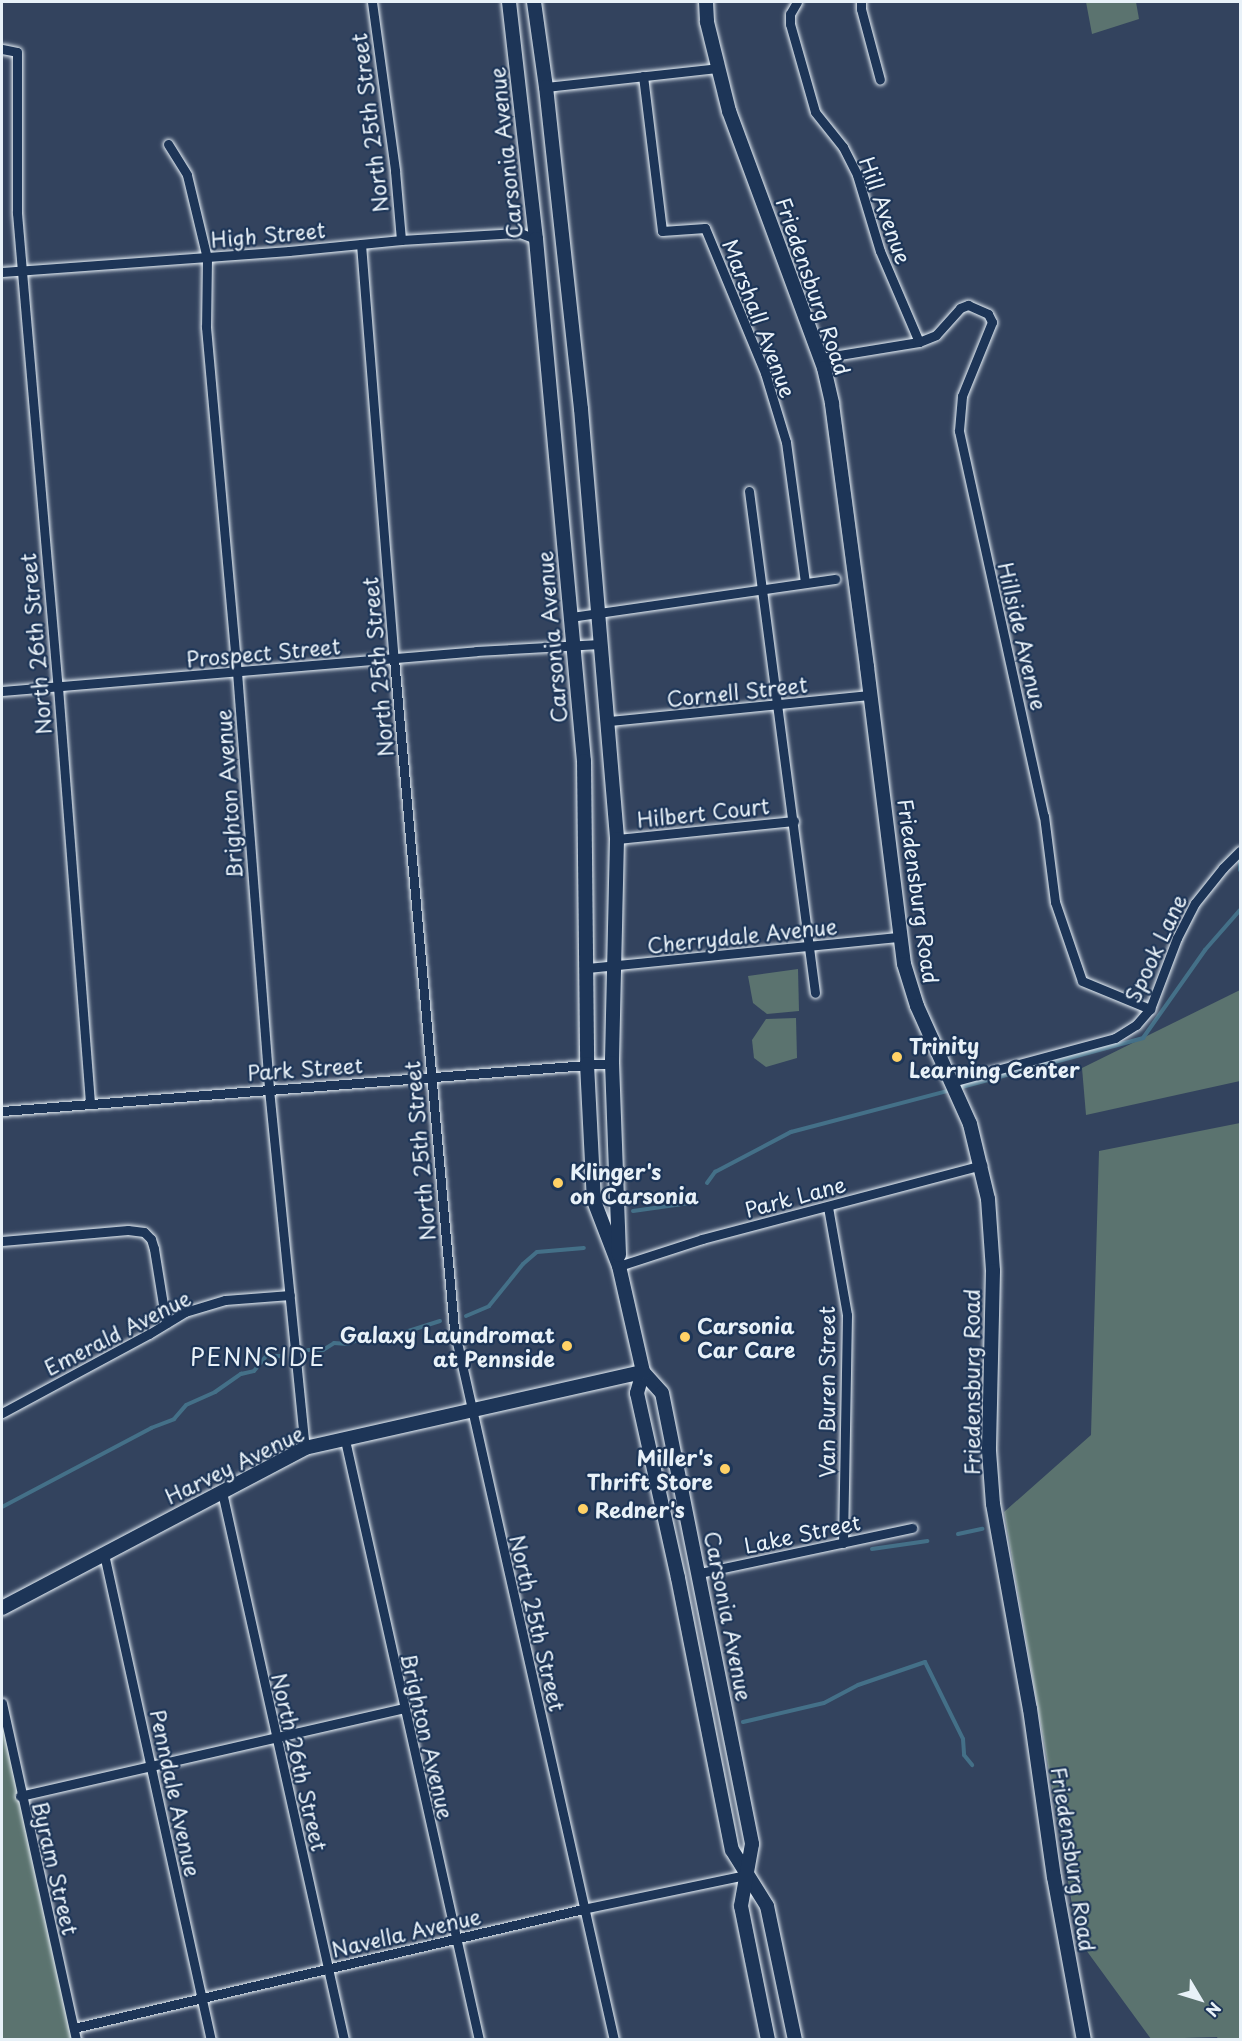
<!DOCTYPE html>
<style>
body{margin:0}
#map{position:relative;width:1242px;height:2041px;overflow:hidden;background:#33435e;font-family:"Playpen Sans",sans-serif}
div>[style]{position:absolute}
.green>*{inset:0;background:#5b736f}
.stream>*{height:4px;margin:-2px;padding:0 2px;transform-origin:2px;border-radius:2px;background:#447088}
.roads{filter:drop-shadow(0 0 2px #e8f1f8) drop-shadow(0 0 2px #e8f1f8)}
.street>*{height:9px;margin:-4.5px;padding:0 4.5px;transform-origin:4.5px;border-radius:4.5px;background:#1d3557}
.secondary>*{height:14px;margin:-7px;padding:0 7px;transform-origin:7px;border-radius:7px;background:#1d3557}
.dots>*{width:16px;height:16px;translate:-50% -50%;box-sizing:border-box;border:3px solid #1d3557;border-radius:50%}
span{translate:-50% -50%;white-space:nowrap;text-align:center;line-height:1.15;-webkit-text-stroke:4.5px #1d3557;paint-order:stroke}
.street-label{font-size:21px;color:#e8f1f8}
.poi-label{font-size:21px;color:#e8f1f8;font-weight:700}
.left{translate:0 -50%;text-align:left}
.right{translate:-100% -50%;text-align:right}
.quarter-label{font-size:24px;color:#e8f1f8;letter-spacing:1.5px}
.frame{position:absolute;inset:0;border:3px solid #e8f1f8;pointer-events:none}
.north{position:absolute;left:1170px;top:1969px;width:60px;height:60px;-webkit-text-stroke:4px #1d3557;paint-order:stroke;rotate:128deg;font-size:16px;font-weight:700;line-height:24px;text-align:center;color:#e8f1f8}
.north::after{content:'';display:block;margin:auto;width:21px;height:27px;background:#e8f1f8;clip-path:polygon(50% 0,100% 100%,50% 72%,0 100%)}
</style>
<div id="map">
<div class="green">
<i style="clip-path:polygon(1086px 2px,1136px 2px,1139px 19px,1092px 34px)"></i>
<i style="clip-path:polygon(798px 969px,799px 1011px,767px 1014px,753px 1003px,748px 976px)"></i>
<i style="clip-path:polygon(1240px 990px,1240px 1081px,1086px 1115px,1082px 1068px)"></i>
<i style="clip-path:polygon(796px 1018px,797px 1058px,766px 1067px,754px 1058px,752px 1040px,766px 1019px)"></i>
<i style="clip-path:polygon(1240px 1123px,1240px 2039px,1218px 2039px,1217px 2037px,1151px 2039px,1078px 1939px,1004px 1512px,1091px 1435px,1099px 1151px)"></i>
<i style="clip-path:polygon(2px 1703px,76px 2039px,2px 2039px)"></i>
</div>
<div class="stream">
<i style="left:1240px;top:856px;width:14px;rotate:90deg"></i>
<i style="left:958px;top:1088px;width:192px;rotate:-15.1deg"></i>
<i style="left:1143px;top:1038px;width:108px;rotate:-54.8deg"></i>
<i style="left:1205px;top:950px;width:53px;rotate:-48.8deg"></i>
<i style="left:707px;top:1183px;width:14px;rotate:-54deg"></i>
<i style="left:715px;top:1172px;width:86px;rotate:-27.8deg"></i>
<i style="left:791px;top:1132px;width:165px;rotate:-14.7deg"></i>
<i style="left:633px;top:1211px;width:57px;rotate:-8.1deg"></i>
<i style="left:466px;top:1316px;width:25px;rotate:-23deg"></i>
<i style="left:489px;top:1306px;width:54px;rotate:-51deg"></i>
<i style="left:523px;top:1264px;width:18px;rotate:-41deg"></i>
<i style="left:537px;top:1252px;width:47px;rotate:-4.9deg"></i>
<i style="left:308px;top:1350px;width:15px"></i>
<i style="left:323px;top:1350px;width:13px;rotate:-32deg"></i>
<i style="left:334px;top:1343px;width:14px;rotate:4deg"></i>
<i style="left:348px;top:1344px;width:23px;rotate:-23deg"></i>
<i style="left:369px;top:1335px;width:30px;rotate:-2deg"></i>
<i style="left:399px;top:1334px;width:43px;rotate:-17.6deg"></i>
<i style="left:2px;top:1507px;width:169px;rotate:-27.9deg"></i>
<i style="left:151px;top:1428px;width:25px;rotate:-21deg"></i>
<i style="left:174px;top:1419px;width:18px;rotate:-49deg"></i>
<i style="left:186px;top:1405px;width:32px;rotate:-24deg"></i>
<i style="left:215px;top:1392px;width:32px;rotate:-35deg"></i>
<i style="left:241px;top:1374px;width:13px;rotate:-13deg"></i>
<i style="left:254px;top:1371px;width:19px;rotate:-51deg"></i>
<i style="left:266px;top:1356px;width:17px"></i>
<i style="left:958px;top:1534px;width:25px;rotate:-12deg"></i>
<i style="left:872px;top:1549px;width:56px;rotate:-8.3deg"></i>
<i style="left:743px;top:1722px;width:83px;rotate:-13.2deg"></i>
<i style="left:824px;top:1703px;width:38px;rotate:-28deg"></i>
<i style="left:858px;top:1685px;width:71px;rotate:-18.9deg"></i>
<i style="left:925px;top:1662px;width:86px;rotate:63.7deg"></i>
<i style="left:963px;top:1739px;width:16px;rotate:86deg"></i>
<i style="left:964px;top:1755px;width:13px;rotate:51deg"></i>
</div>
<div class="roads">
<div class="street">
<i style="left:372px;top:2px;width:171px;rotate:82.2deg"></i>
<i style="left:395px;top:171px;width:69px;rotate:85deg"></i>
<i style="left:797px;top:2px;width:14px;rotate:120deg"></i>
<i style="left:790px;top:14px;width:10px;rotate:90deg"></i>
<i style="left:790px;top:24px;width:91px;rotate:74.1deg"></i>
<i style="left:815px;top:112px;width:45px;rotate:51.3deg"></i>
<i style="left:843px;top:147px;width:31px;rotate:63deg"></i>
<i style="left:857px;top:175px;width:79px;rotate:73.2deg"></i>
<i style="left:880px;top:251px;width:99px;rotate:66.8deg"></i>
<i style="left:861px;top:2px;width:7px;rotate:90deg"></i>
<i style="left:861px;top:9px;width:73px;rotate:75deg"></i>
<i style="left:2px;top:49px;width:15px;rotate:11deg"></i>
<i style="left:17px;top:52px;width:161px;rotate:90deg"></i>
<i style="left:17px;top:213px;width:476px;rotate:85.1deg"></i>
<i style="left:58px;top:687px;width:418px;rotate:85.6deg"></i>
<i style="left:643px;top:76px;width:156px;rotate:83deg"></i>
<i style="left:662px;top:231px;width:43px;rotate:-4deg"></i>
<i style="left:705px;top:228px;width:157px;rotate:67.5deg"></i>
<i style="left:765px;top:373px;width:72px;rotate:73.1deg"></i>
<i style="left:786px;top:442px;width:142px;rotate:82.3deg"></i>
<i style="left:546px;top:87px;width:172px;rotate:-6.3deg"></i>
<i style="left:168px;top:144px;width:36px;rotate:58deg"></i>
<i style="left:187px;top:175px;width:85px;rotate:76.5deg"></i>
<i style="left:207px;top:258px;width:69px;rotate:90.8deg"></i>
<i style="left:206px;top:327px;width:346px;rotate:84.9deg"></i>
<i style="left:237px;top:672px;width:418px;rotate:85.6deg"></i>
<i style="left:269px;top:1089px;width:361px;rotate:84.3deg"></i>
<i style="left:361px;top:244px;width:416px;rotate:85.5deg"></i>
<i style="left:394px;top:659px;width:673px;rotate:84.88deg"></i>
<i style="left:454px;top:1329px;width:729px;rotate:77.32deg"></i>
<i style="left:2px;top:272px;width:288px;rotate:-4.2deg"></i>
<i style="left:289px;top:251px;width:113px;rotate:-5.6deg"></i>
<i style="left:401px;top:240px;width:119px;rotate:-3.4deg"></i>
<i style="left:520px;top:233px;width:17px;rotate:21deg"></i>
<i style="left:821px;top:358px;width:99px;rotate:-9.3deg"></i>
<i style="left:919px;top:342px;width:18px;rotate:-22deg"></i>
<i style="left:936px;top:335px;width:36px;rotate:-48deg"></i>
<i style="left:960px;top:308px;width:9px;rotate:-21deg"></i>
<i style="left:968px;top:305px;width:22px;rotate:24deg"></i>
<i style="left:988px;top:314px;width:9px;rotate:63deg"></i>
<i style="left:992px;top:322px;width:80px;rotate:112.1deg"></i>
<i style="left:962px;top:396px;width:35px;rotate:95deg"></i>
<i style="left:959px;top:431px;width:394px;rotate:77.6deg"></i>
<i style="left:1044px;top:816px;width:87px;rotate:82.7deg"></i>
<i style="left:1055px;top:902px;width:83px;rotate:71.1deg"></i>
<i style="left:1082px;top:981px;width:74px;rotate:22.4deg"></i>
<i style="left:749px;top:491px;width:506px;rotate:82.51deg"></i>
<i style="left:571px;top:617px;width:267px;rotate:-8.2deg"></i>
<i style="left:2px;top:691px;width:476px;rotate:-4.8deg"></i>
<i style="left:476px;top:651px;width:124px;rotate:-3.2deg"></i>
<i style="left:609px;top:721px;width:262px;rotate:-5.7deg"></i>
<i style="left:617px;top:839px;width:178px;rotate:-5.8deg"></i>
<i style="left:587px;top:968px;width:315px;rotate:-5.7deg"></i>
<i style="left:952px;top:1082px;width:169px;rotate:-15.1deg"></i>
<i style="left:1115px;top:1038px;width:25px;rotate:-32deg"></i>
<i style="left:1136px;top:1025px;width:21px;rotate:-49deg"></i>
<i style="left:1150px;top:1009px;width:76px;rotate:-69.2deg"></i>
<i style="left:1177px;top:938px;width:39px;rotate:-63deg"></i>
<i style="left:1195px;top:903px;width:45px;rotate:-51.3deg"></i>
<i style="left:1223px;top:868px;width:24px;rotate:-45deg"></i>
<i style="left:2px;top:1111px;width:612px;rotate:-4.5deg"></i>
<i style="left:828px;top:1207px;width:110px;rotate:80deg"></i>
<i style="left:847px;top:1315px;width:228px;rotate:91deg"></i>
<i style="left:2px;top:1241px;width:126px;rotate:-5deg"></i>
<i style="left:128px;top:1230px;width:16px;rotate:7deg"></i>
<i style="left:144px;top:1232px;width:10px;rotate:45deg"></i>
<i style="left:151px;top:1239px;width:10px;rotate:73deg"></i>
<i style="left:154px;top:1249px;width:75px;rotate:80.8deg"></i>
<i style="left:619px;top:1266px;width:87px;rotate:-18deg"></i>
<i style="left:702px;top:1239px;width:290px;rotate:-14.8deg"></i>
<i style="left:2px;top:1413px;width:167px;rotate:-28.3deg"></i>
<i style="left:149px;top:1334px;width:42px;rotate:-31.4deg"></i>
<i style="left:185px;top:1312px;width:42px;rotate:-16.7deg"></i>
<i style="left:225px;top:1300px;width:65px;rotate:-4.4deg"></i>
<i style="left:345px;top:1440px;width:615px;rotate:77.41deg"></i>
<i style="left:222px;top:1492px;width:561px;rotate:77.45deg"></i>
<i style="left:104px;top:1554px;width:498px;rotate:77.6deg"></i>
<i style="left:700px;top:1573px;width:217px;rotate:-12deg"></i>
<i style="left:2px;top:1703px;width:345px;rotate:77.6deg"></i>
<i style="left:20px;top:1796px;width:393px;rotate:-12.9deg"></i>
<i style="left:74px;top:2028px;width:523px;rotate:-13.16deg"></i>
<i style="left:583px;top:1909px;width:167px;rotate:-11.8deg"></i>
</div>
<div class="secondary">
<i style="left:509px;top:2px;width:239px;rotate:83.5deg"></i>
<i style="left:536px;top:239px;width:524px;rotate:84.75deg"></i>
<i style="left:584px;top:761px;width:303px;rotate:89.4deg"></i>
<i style="left:587px;top:1064px;width:137px;rotate:87.1deg"></i>
<i style="left:594px;top:1201px;width:70px;rotate:69deg"></i>
<i style="left:619px;top:1266px;width:109px;rotate:77.2deg"></i>
<i style="left:643px;top:1372px;width:22px;rotate:106deg"></i>
<i style="left:637px;top:1393px;width:189px;rotate:77.5deg"></i>
<i style="left:678px;top:1578px;width:277px;rotate:78.8deg"></i>
<i style="left:732px;top:1850px;width:66px;rotate:58deg"></i>
<i style="left:767px;top:1906px;width:137px;rotate:78.2deg"></i>
<i style="left:534px;top:2px;width:86px;rotate:82deg"></i>
<i style="left:546px;top:87px;width:324px;rotate:83.8deg"></i>
<i style="left:581px;top:409px;width:432px;rotate:85.2deg"></i>
<i style="left:617px;top:839px;width:224px;rotate:91.3deg"></i>
<i style="left:612px;top:1063px;width:192px;rotate:87.9deg"></i>
<i style="left:706px;top:2px;width:20px;rotate:87deg"></i>
<i style="left:707px;top:22px;width:92px;rotate:76.1deg"></i>
<i style="left:729px;top:111px;width:274px;rotate:69.7deg"></i>
<i style="left:824px;top:368px;width:37px;rotate:77deg"></i>
<i style="left:832px;top:404px;width:265px;rotate:82.4deg"></i>
<i style="left:867px;top:667px;width:299px;rotate:82.9deg"></i>
<i style="left:904px;top:964px;width:44px;rotate:72.8deg"></i>
<i style="left:917px;top:1006px;width:129px;rotate:65.8deg"></i>
<i style="left:970px;top:1124px;width:77px;rotate:76.5deg"></i>
<i style="left:988px;top:1199px;width:72px;rotate:86deg"></i>
<i style="left:993px;top:1271px;width:180px;rotate:91.3deg"></i>
<i style="left:989px;top:1451px;width:53px;rotate:85.7deg"></i>
<i style="left:993px;top:1504px;width:208px;rotate:79.8deg"></i>
<i style="left:1030px;top:1709px;width:170px;rotate:81.9deg"></i>
<i style="left:1054px;top:1877px;width:166px;rotate:79.6deg"></i>
<i style="left:643px;top:1372px;width:28px;rotate:48deg"></i>
<i style="left:662px;top:1393px;width:460px;rotate:78.7deg"></i>
<i style="left:752px;top:1844px;width:63px;rotate:100.1deg"></i>
<i style="left:741px;top:1906px;width:137px;rotate:78.6deg"></i>
<i style="left:2px;top:1608px;width:343px;rotate:-27.8deg"></i>
<i style="left:305px;top:1448px;width:346px;rotate:-12.7deg"></i>
</div>
</div>
<div class="dots">
<i style="left:897px;top:1057px;background:#ffd166"></i>
<i style="left:558px;top:1183px;background:#ffd166"></i>
<i style="left:685px;top:1337px;background:#ffd166"></i>
<i style="left:567px;top:1346px;background:#ffd166"></i>
<i style="left:725px;top:1469px;background:#ffd166"></i>
<i style="left:583px;top:1509px;background:#ffd166"></i>
</div>
<div class="street-label">
<span style="left:369px;top:123px;rotate:-97deg">North 25th Street</span>
<span style="left:505px;top:153px;rotate:-96deg">Carsonia Avenue</span>
<span style="left:886px;top:210px;rotate:70deg">Hill Avenue</span>
<span style="left:268px;top:234px;rotate:-5deg">High Street</span>
<span style="left:814px;top:286px;rotate:71deg">Friedensburg Road</span>
<span style="left:760px;top:318px;rotate:69deg">Marshall Avenue</span>
<span style="left:1023px;top:636px;rotate:77deg">Hillside Avenue</span>
<span style="left:551px;top:637px;rotate:-95deg">Carsonia Avenue</span>
<span style="left:35px;top:644px;rotate:-95deg">North 26th Street</span>
<span style="left:263px;top:652px;rotate:-5deg">Prospect Street</span>
<span style="left:377px;top:667px;rotate:-95deg">North 25th Street</span>
<span style="left:737px;top:691px;rotate:-6deg">Cornell Street</span>
<span style="left:228px;top:794px;rotate:-94deg">Brighton Avenue</span>
<span style="left:703px;top:812px;rotate:-6deg">Hilbert Court</span>
<span style="left:919px;top:891px;rotate:82deg">Friedensburg Road</span>
<span style="left:742px;top:935px;rotate:-6deg">Cherrydale Avenue</span>
<span style="left:1155px;top:948px;rotate:-65deg">Spook Lane</span>
<span style="left:305px;top:1068px;rotate:-4deg">Park Street</span>
<span style="left:419px;top:1151px;rotate:-95deg">North 25th Street</span>
<span style="left:795px;top:1196px;rotate:-15deg">Park Lane</span>
<span style="left:117px;top:1332px;rotate:-27deg">Emerald Avenue</span>
<span style="left:971px;top:1382px;rotate:-90deg">Friedensburg Road</span>
<span style="left:826px;top:1392px;rotate:-90deg">Van Buren Street</span>
<span style="left:234px;top:1464px;rotate:-26deg">Harvey Avenue</span>
<span style="left:802px;top:1533px;rotate:-12deg">Lake Street</span>
<span style="left:729px;top:1616px;rotate:79deg">Carsonia Avenue</span>
<span style="left:538px;top:1623px;rotate:77deg">North 25th Street</span>
<span style="left:428px;top:1736px;rotate:77deg">Brighton Avenue</span>
<span style="left:300px;top:1762px;rotate:77deg">North 26th Street</span>
<span style="left:176px;top:1793px;rotate:78deg">Penndale Avenue</span>
<span style="left:1074px;top:1859px;rotate:81deg">Friedensburg Road</span>
<span style="left:56px;top:1868px;rotate:77deg">Byram Street</span>
<span style="left:406px;top:1932px;rotate:-13deg">Navella Avenue</span>
</div>
<div class="poi-label">
<span class="left" style="left:909px;top:1057px">Trinity<br>Learning Center</span>
<span class="left" style="left:570px;top:1183px">Klinger's<br>on Carsonia</span>
<span class="left" style="left:697px;top:1337px">Carsonia<br>Car Care</span>
<span class="right" style="left:555px;top:1346px">Galaxy Laundromat<br>at Pennside</span>
<span class="right" style="left:713px;top:1469px">Miller's<br>Thrift Store</span>
<span class="left" style="left:595px;top:1509px">Redner's</span>
</div>
<div class="quarter-label">
<span style="left:258px;top:1357px">PENNSIDE</span>
</div>
<div class="frame"></div>
<div class="north">N</div>
</div>
